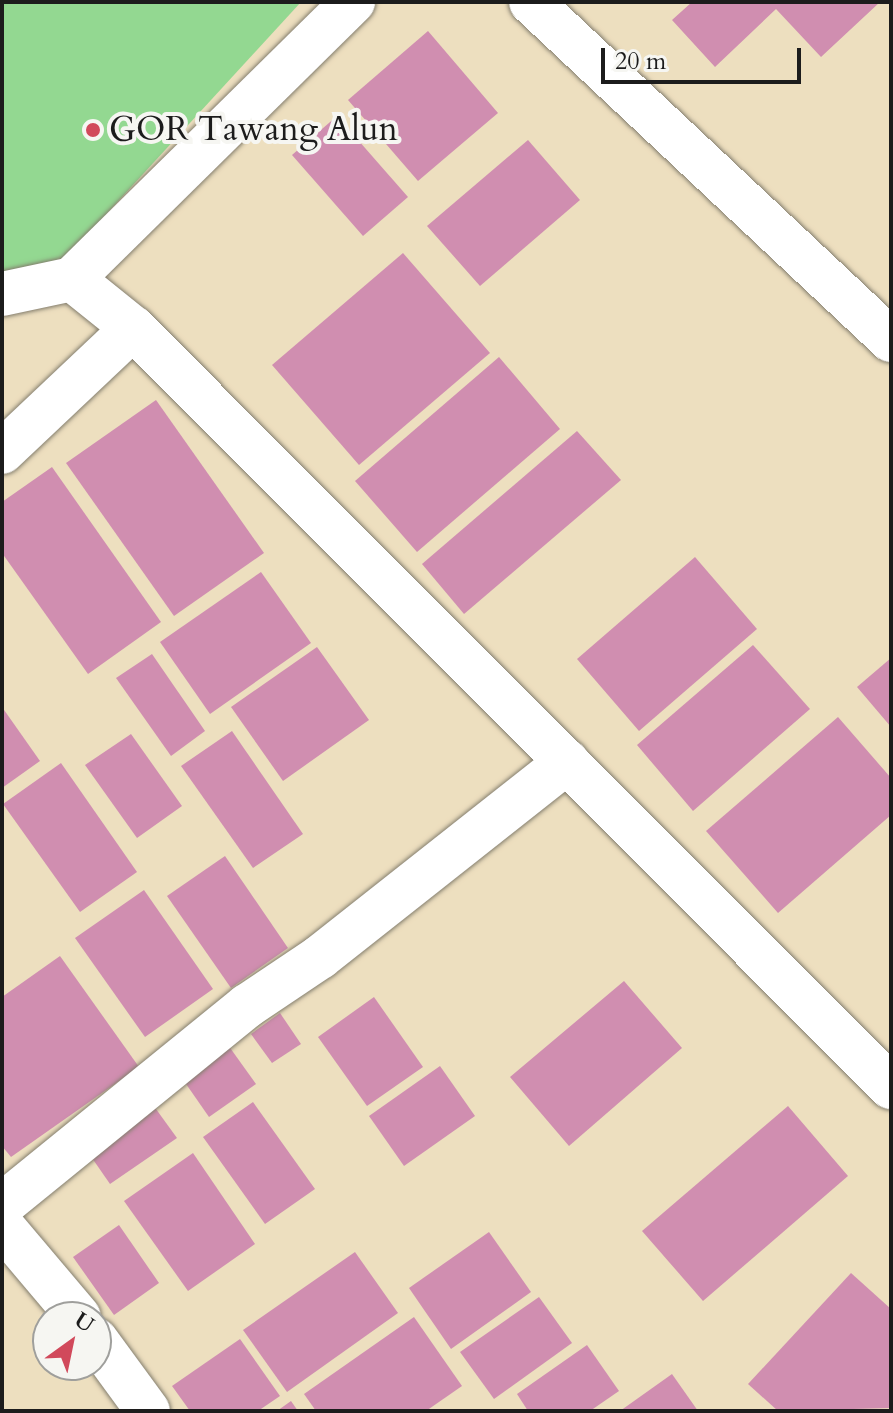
<!DOCTYPE html>
<style>
body{margin:0}
#map{position:relative;width:893px;height:1413px;overflow:hidden;background:#eddfbf;font-family:Cardo,serif}
div>[style]{position:absolute}
.green>*{inset:0;background:#93d891}
.building>*{inset:0;background:#d08eb0}
.roads{filter:drop-shadow(0 0 2px #847e6e) drop-shadow(0 0 2px #847e6e)}
.minor>*{height:44px;margin:-22px;padding:0 22px;transform-origin:22px;border-radius:22px;background:#fff}
.dots>*{width:22px;height:22px;translate:-50% -50%;box-sizing:border-box;border:4px solid #f6f6f2;border-radius:50%}
span{translate:-50% -50%;white-space:nowrap;text-align:center;line-height:1.15;-webkit-text-stroke:8px #f6f6f2;paint-order:stroke}
.poi-label{font-size:34px;color:#1c1c1c}
.left{translate:0 -50%;text-align:left}
.frame{position:absolute;inset:0;border:4px solid #1c1c1c;pointer-events:none}
.north{position:absolute;left:32px;top:1301px;width:80px;height:80px;box-sizing:border-box;background:#f6f6f2;border:2px solid #9f9f9c;border-radius:50%;rotate:33deg;font-size:22px;font-weight:700;line-height:32px;text-align:center;color:#1c1c1c}
.north::after{content:'';display:block;margin:auto;width:28px;height:36px;background:#d1495b;clip-path:polygon(50% 0,100% 100%,50% 72%,0 100%)}
.scale{position:absolute;left:601px;top:48px;width:200px;height:36px;box-sizing:border-box;border:4px solid #1c1c1c;border-top:0;padding-left:10px;font-size:24px;line-height:28px;white-space:nowrap;color:#1c1c1c;-webkit-text-stroke:6px #f6f6f2;paint-order:stroke}
</style>
<div id="map">
<div class="green">
<i style="clip-path:polygon(2px 2px,301px 2px,66px 258px,2px 302px)"></i>
</div>
<div class="building">
<i style="clip-path:polygon(692px 2px,880px 2px,821px 57px,776px 9px,715px 67px,672px 20px)"></i>
<i style="clip-path:polygon(428px 31px,498px 113px,418px 181px,348px 100px)"></i>
<i style="clip-path:polygon(337px 116px,408px 197px,363px 236px,292px 155px)"></i>
<i style="clip-path:polygon(528px 140px,580px 200px,480px 286px,427px 226px)"></i>
<i style="clip-path:polygon(403px 253px,490px 353px,359px 465px,272px 365px)"></i>
<i style="clip-path:polygon(499px 357px,560px 429px,417px 552px,355px 481px)"></i>
<i style="clip-path:polygon(156px 400px,264px 553px,174px 616px,66px 463px)"></i>
<i style="clip-path:polygon(577px 431px,621px 480px,464px 614px,422px 564px)"></i>
<i style="clip-path:polygon(52px 467px,161px 622px,88px 674px,2px 553px,2px 502px)"></i>
<i style="clip-path:polygon(695px 557px,757px 629px,639px 731px,577px 659px)"></i>
<i style="clip-path:polygon(261px 572px,311px 643px,210px 714px,160px 642px)"></i>
<i style="clip-path:polygon(753px 645px,810px 709px,693px 811px,637px 745px)"></i>
<i style="clip-path:polygon(317px 647px,369px 720px,283px 781px,231px 707px)"></i>
<i style="clip-path:polygon(152px 654px,205px 731px,171px 756px,116px 678px)"></i>
<i style="clip-path:polygon(891px 658px,891px 727px,857px 687px)"></i>
<i style="clip-path:polygon(2px 707px,40px 761px,2px 788px)"></i>
<i style="clip-path:polygon(838px 717px,891px 778px,891px 815px,778px 913px,706px 831px)"></i>
<i style="clip-path:polygon(232px 731px,303px 834px,253px 868px,181px 766px)"></i>
<i style="clip-path:polygon(131px 734px,182px 806px,137px 838px,85px 765px)"></i>
<i style="clip-path:polygon(61px 763px,137px 872px,80px 912px,3px 804px)"></i>
<i style="clip-path:polygon(225px 856px,288px 948px,231px 988px,167px 896px)"></i>
<i style="clip-path:polygon(144px 890px,213px 989px,145px 1037px,75px 938px)"></i>
<i style="clip-path:polygon(60px 956px,139px 1067px,11px 1157px,2px 1146px,2px 997px)"></i>
<i style="clip-path:polygon(624px 981px,682px 1048px,569px 1146px,510px 1077px)"></i>
<i style="clip-path:polygon(374px 997px,423px 1067px,367px 1106px,318px 1037px)"></i>
<i style="clip-path:polygon(280px 1013px,301px 1044px,272px 1063px,251px 1034px)"></i>
<i style="clip-path:polygon(223px 1038px,256px 1084px,209px 1117px,177px 1071px)"></i>
<i style="clip-path:polygon(440px 1066px,475px 1116px,404px 1166px,369px 1116px)"></i>
<i style="clip-path:polygon(148px 1098px,177px 1138px,110px 1184px,83px 1145px)"></i>
<i style="clip-path:polygon(253px 1102px,315px 1189px,265px 1224px,203px 1137px)"></i>
<i style="clip-path:polygon(788px 1106px,848px 1176px,703px 1301px,642px 1231px)"></i>
<i style="clip-path:polygon(193px 1153px,255px 1244px,188px 1291px,124px 1201px)"></i>
<i style="clip-path:polygon(119px 1225px,159px 1283px,114px 1315px,73px 1257px)"></i>
<i style="clip-path:polygon(489px 1232px,531px 1292px,451px 1349px,409px 1288px)"></i>
<i style="clip-path:polygon(355px 1252px,398px 1313px,287px 1392px,243px 1330px)"></i>
<i style="clip-path:polygon(851px 1273px,891px 1309px,891px 1408px,778px 1411px,748px 1384px)"></i>
<i style="clip-path:polygon(539px 1297px,572px 1343px,494px 1399px,460px 1352px)"></i>
<i style="clip-path:polygon(414px 1317px,462px 1386px,426px 1411px,316px 1411px,304px 1394px)"></i>
<i style="clip-path:polygon(240px 1339px,280px 1396px,258px 1411px,190px 1411px,172px 1386px)"></i>
<i style="clip-path:polygon(587px 1345px,619px 1391px,590px 1411px,528px 1411px,517px 1394px)"></i>
<i style="clip-path:polygon(672px 1374px,698px 1411px,620px 1411px)"></i>
<i style="clip-path:polygon(291px 1401px,298px 1411px,277px 1411px)"></i>
</div>
<div class="roads">
<div class="minor">
<i style="left:531px;top:2px;width:494px;rotate:43.2deg"></i>
<i style="left:72px;top:279px;width:78px;rotate:38.8deg"></i>
<i style="left:133px;top:328px;width:1073px;rotate:45.04deg"></i>
<i style="left:2px;top:294px;width:72px;rotate:-12.1deg"></i>
<i style="left:72px;top:279px;width:395px;rotate:-44.6deg"></i>
<i style="left:2px;top:452px;width:180px;rotate:-43.4deg"></i>
<i style="left:2px;top:1205px;width:316px;rotate:-39.1deg"></i>
<i style="left:247px;top:1006px;width:88px;rotate:-33.9deg"></i>
<i style="left:320px;top:957px;width:315px;rotate:-38.3deg"></i>
<i style="left:2px;top:1226px;width:119px;rotate:49.8deg"></i>
<i style="left:96px;top:1340px;width:88px;rotate:53.8deg"></i>
</div>
</div>
<div class="dots">
<i style="left:93px;top:130px;background:#d1495b"></i>
</div>
<div class="poi-label">
<span class="left" style="left:109px;top:130px">GOR Tawang Alun</span>
</div>
<div class="frame"></div>
<div class="north">U</div>
<div class="scale">20 m</div>
</div>
